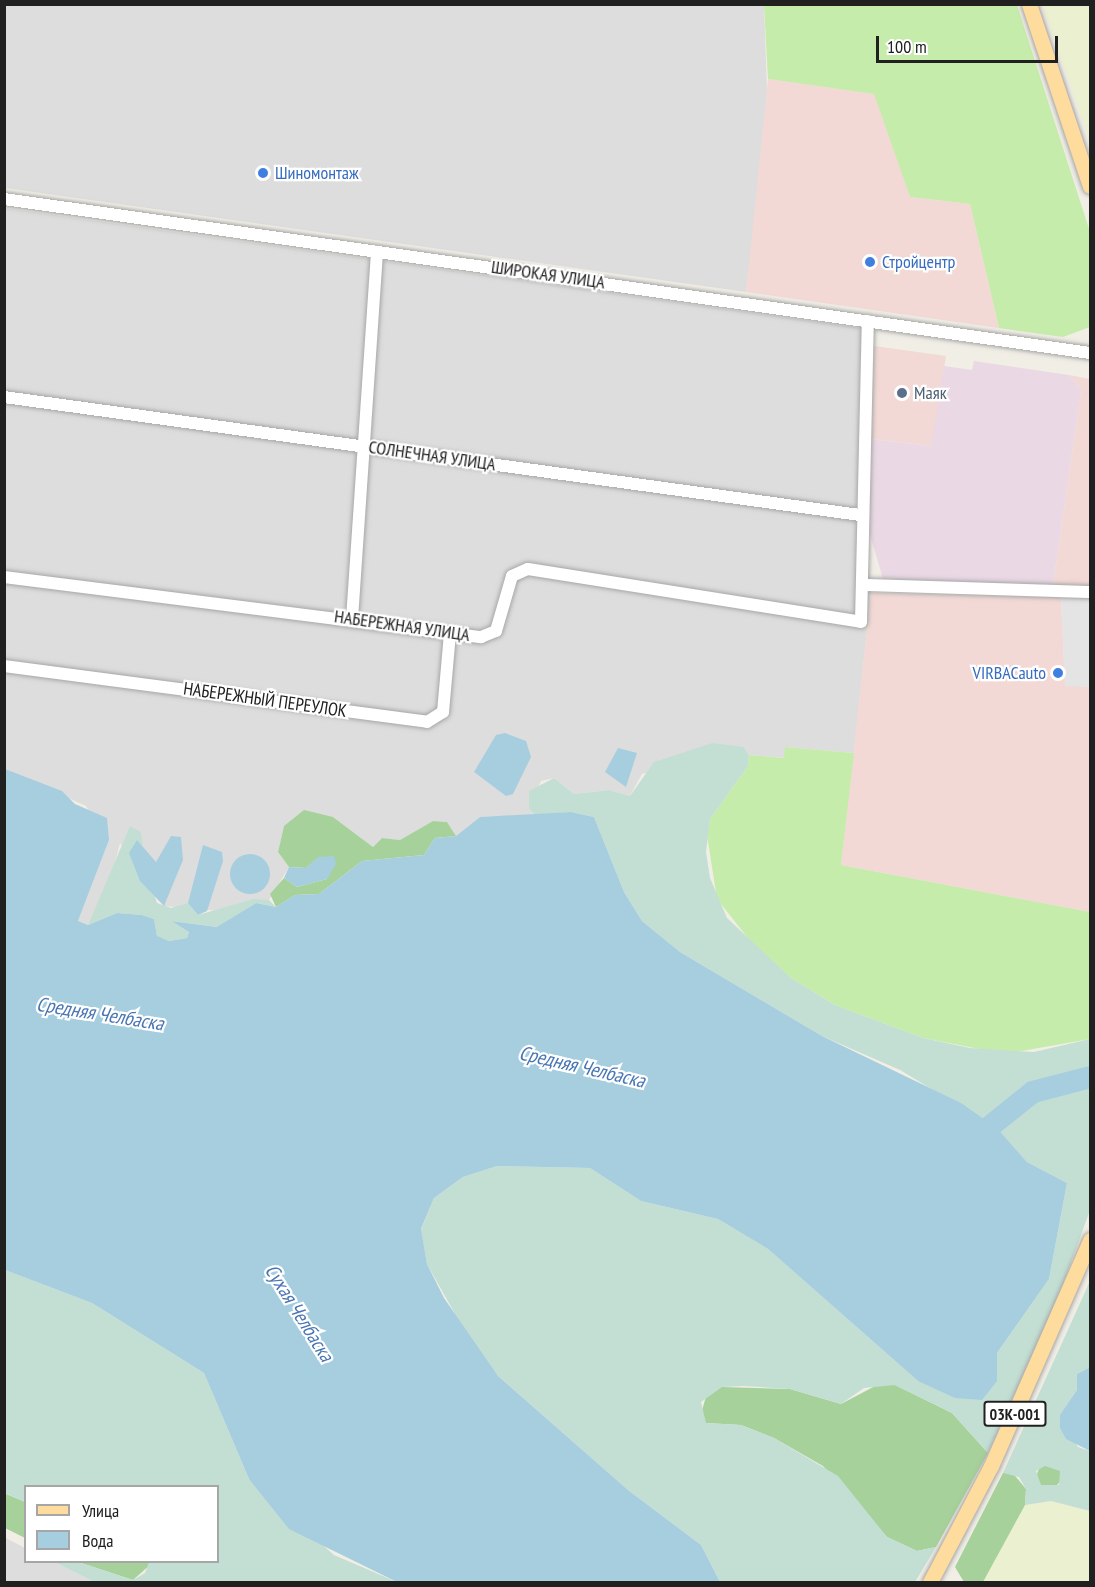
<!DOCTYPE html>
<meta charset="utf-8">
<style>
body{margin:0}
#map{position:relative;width:1095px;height:1587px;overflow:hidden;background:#f1eee6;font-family:"PT Sans Narrow",sans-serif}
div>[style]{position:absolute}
.residential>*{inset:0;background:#dedddd}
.commercial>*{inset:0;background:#f2d9d5}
.industrial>*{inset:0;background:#ead8e5}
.farmland>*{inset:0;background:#ebf0d1}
.grass>*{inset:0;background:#c6ecab}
.forest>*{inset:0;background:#a6d19a}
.round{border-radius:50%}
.wetland>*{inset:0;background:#c3dfd4}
.parking>*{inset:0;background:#e4e4e4}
.water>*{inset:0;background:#a6cedf}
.river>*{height:22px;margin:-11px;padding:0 11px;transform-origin:11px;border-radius:11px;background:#a6cedf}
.roads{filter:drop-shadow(0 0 2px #a7a7a7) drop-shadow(0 0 2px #a7a7a7)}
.minor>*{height:12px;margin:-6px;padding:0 6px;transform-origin:6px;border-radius:6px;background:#fff}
.major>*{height:15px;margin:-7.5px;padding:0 7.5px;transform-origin:7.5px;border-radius:7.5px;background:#fedc9e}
.dots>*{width:16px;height:16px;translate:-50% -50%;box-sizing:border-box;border:3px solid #fff;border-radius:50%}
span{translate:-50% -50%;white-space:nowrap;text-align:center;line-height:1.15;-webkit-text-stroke:4.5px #fff;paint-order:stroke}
.shield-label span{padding:2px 4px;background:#fff;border:2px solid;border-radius:4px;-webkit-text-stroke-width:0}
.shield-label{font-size:16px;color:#202020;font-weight:700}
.shop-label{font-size:18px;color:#366cbe}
.left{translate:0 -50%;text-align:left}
.right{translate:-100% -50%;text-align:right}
.street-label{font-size:18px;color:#202020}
.service-label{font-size:18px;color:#4e5e75}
.water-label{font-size:20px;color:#4976b3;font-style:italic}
.frame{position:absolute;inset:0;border:6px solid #202020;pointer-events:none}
.legend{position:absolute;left:24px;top:1485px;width:195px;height:78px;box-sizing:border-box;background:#fff;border:2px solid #a6a6a6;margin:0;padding:8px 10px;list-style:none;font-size:18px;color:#202020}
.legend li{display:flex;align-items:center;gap:12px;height:30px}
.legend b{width:30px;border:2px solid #a6a6a6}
.scale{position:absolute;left:876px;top:36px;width:182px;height:27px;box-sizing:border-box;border:3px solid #202020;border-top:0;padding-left:8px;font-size:18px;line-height:21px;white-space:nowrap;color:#202020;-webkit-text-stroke:4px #fff;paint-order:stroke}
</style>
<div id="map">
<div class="residential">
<i style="clip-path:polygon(5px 5px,764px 5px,768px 119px,746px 292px,5px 188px)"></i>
<i style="clip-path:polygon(4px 208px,873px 330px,866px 521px,871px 593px,854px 753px,785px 747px,785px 758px,749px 755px,744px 747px,642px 774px,630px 796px,609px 790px,574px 794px,554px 778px,541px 781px,529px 809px,535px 815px,480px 817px,456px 836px,447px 822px,433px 821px,400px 840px,382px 838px,373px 847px,333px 817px,284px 826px,278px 852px,289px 867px,269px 900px,220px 911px,164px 906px,120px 843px,109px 885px,88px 925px,78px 921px,109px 840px,86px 806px,5px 769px)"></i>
<i style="clip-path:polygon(4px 1537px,25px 1548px,26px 1562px,54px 1562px,94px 1582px,5px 1582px)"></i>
</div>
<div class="commercial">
<i style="clip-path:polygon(768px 79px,875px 94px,910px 197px,970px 204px,999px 328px,746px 292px)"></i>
<i style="clip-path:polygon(874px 346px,946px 356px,932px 446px,870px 439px)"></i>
<i style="clip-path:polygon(1069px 375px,1090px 379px,1090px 586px,1053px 585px,1081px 390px)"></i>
<i style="clip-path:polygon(871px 593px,1061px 597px,1065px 685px,1090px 687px,1090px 912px,841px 865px)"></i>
</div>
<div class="industrial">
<i style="clip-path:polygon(974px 361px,1069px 375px,1081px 390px,1053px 585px,883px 579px,866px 521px,870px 439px,931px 446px,944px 366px,972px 370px)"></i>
</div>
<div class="farmland">
<i style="clip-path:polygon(1042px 5px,1090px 5px,1090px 146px,1085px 127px)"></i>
<i style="clip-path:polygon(1051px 1501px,1090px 1511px,1090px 1582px,983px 1582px,1025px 1505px)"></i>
</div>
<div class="grass">
<i style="clip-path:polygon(764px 5px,1017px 5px,1090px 232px,1090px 327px,1063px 337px,999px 328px,970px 204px,910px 197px,874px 94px,768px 79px)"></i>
<i style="clip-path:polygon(785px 747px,854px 753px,841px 865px,1090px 912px,1090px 1039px,1005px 1054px,923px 1038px,835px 1005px,791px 978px,751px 942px,717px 899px,707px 835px,710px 819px,748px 766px,749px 755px,784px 758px)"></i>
</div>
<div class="forest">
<i style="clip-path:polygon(304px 810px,333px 817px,373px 847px,382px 838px,400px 840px,433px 821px,447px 822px,456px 836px,435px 838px,424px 855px,362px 861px,319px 894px,295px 895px,276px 907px,270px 894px,284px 878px,297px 887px,327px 879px,319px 857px,306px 868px,289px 867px,278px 852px,284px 826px)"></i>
<i style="clip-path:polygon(879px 1384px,895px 1385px,952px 1413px,988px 1453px,936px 1547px,917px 1551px,887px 1537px,823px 1466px,774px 1438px,741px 1425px,706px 1423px,701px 1414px,707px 1393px,722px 1387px,790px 1389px,841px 1404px)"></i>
<i class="round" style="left:1037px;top:1464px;width:24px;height:24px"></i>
<i style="clip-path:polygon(1011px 1471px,1026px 1489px,1025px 1505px,983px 1582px,964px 1582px,955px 1567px,1003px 1473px)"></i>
<i style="clip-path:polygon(4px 1493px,25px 1502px,25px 1538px,5px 1528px)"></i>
<i style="clip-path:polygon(78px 1562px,149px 1562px,151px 1564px,133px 1580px)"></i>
</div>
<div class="wetland">
<i style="clip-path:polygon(712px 743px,744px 747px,749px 755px,748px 766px,710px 819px,706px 852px,710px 878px,727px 918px,791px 978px,835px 1005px,923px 1038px,970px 1048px,1034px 1052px,1090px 1039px,1090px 1210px,1052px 1315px,988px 1453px,952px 1413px,895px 1385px,864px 1388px,841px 1404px,790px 1389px,744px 1386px,722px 1387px,701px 1402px,706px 1423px,741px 1425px,774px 1438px,838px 1476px,887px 1537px,917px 1551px,936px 1547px,915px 1582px,720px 1582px,701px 1545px,628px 1490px,498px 1376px,468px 1337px,427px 1264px,421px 1230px,434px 1198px,463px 1177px,497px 1166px,590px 1168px,641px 1201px,718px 1219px,768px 1249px,918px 1381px,997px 1381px,997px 1353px,1049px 1279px,1067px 1183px,1027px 1162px,998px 1129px,900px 1070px,822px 1036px,680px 952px,642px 921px,624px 892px,594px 817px,571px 812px,535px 815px,529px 809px,529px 791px,554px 778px,574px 794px,609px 790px,630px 796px,654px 762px)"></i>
<i style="clip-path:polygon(130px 826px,141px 832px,143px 848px,137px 840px,157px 903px,171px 908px,188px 903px,198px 915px,253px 899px,269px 900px,276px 907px,256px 903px,218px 927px,171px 921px,189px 932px,187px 938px,169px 941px,157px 937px,154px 919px,142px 915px,117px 913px,88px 925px)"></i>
<i style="clip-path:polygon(5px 1270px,92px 1303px,204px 1373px,249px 1479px,334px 1555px,397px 1582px,94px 1582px,54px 1562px,78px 1562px,133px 1580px,145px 1573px,149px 1562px,218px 1562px,218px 1486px,26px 1486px,25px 1502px,5px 1493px)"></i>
<i style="clip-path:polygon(evenodd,1090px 1281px,1090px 1367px,1077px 1374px,1077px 1390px,1060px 1416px,1078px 1447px,1090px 1451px,1090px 1511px,1051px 1501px,1025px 1505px,1026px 1489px,1019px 1477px,1003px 1473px,1090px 1281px,1045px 1466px,1060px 1471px,1059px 1485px,1041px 1485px,1036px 1471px,1045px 1466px)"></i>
</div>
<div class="parking">
<i style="clip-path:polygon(1061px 597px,1090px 598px,1090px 687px,1065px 686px)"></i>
</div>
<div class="water">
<i style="clip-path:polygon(505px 733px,526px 741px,531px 757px,513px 794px,506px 796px,474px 772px,496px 735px)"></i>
<i style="clip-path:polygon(618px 748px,637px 753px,626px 787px,605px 772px)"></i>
<i style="clip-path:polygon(5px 769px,62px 791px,75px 804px,107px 818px,109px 840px,78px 921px,88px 925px,117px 913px,142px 915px,154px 919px,157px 936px,169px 941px,187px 938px,189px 932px,171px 921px,217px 927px,256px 903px,276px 907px,295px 895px,319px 894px,362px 861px,424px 855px,435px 838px,456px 836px,480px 817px,571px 812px,594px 817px,624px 892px,642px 921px,680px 952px,822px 1036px,961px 1103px,998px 1129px,1027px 1162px,1067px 1183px,1049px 1279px,997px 1353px,997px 1381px,982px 1400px,955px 1398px,918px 1381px,768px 1249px,718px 1219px,641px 1201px,590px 1168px,497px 1166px,463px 1177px,434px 1198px,421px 1229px,427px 1264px,444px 1298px,498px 1376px,628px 1490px,701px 1545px,720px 1582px,397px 1582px,289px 1529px,249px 1479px,204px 1373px,92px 1303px,5px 1270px)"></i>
<i style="clip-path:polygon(171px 836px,181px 837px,183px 860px,164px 906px,140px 881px,129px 853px,137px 840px,156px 862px)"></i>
<i style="clip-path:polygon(203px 845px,222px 852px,223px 861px,207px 911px,198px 915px,188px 903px)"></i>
<i class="round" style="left:230px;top:854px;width:40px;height:40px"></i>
<i style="clip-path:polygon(334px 856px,336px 864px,327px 879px,297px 887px,284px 878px,289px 867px,306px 868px,318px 857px)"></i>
<i style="clip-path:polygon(1090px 1367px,1090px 1451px,1066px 1439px,1060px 1428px,1060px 1415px,1077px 1390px,1077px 1374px)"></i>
</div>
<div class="river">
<i style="left:968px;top:1144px;width:83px;rotate:-38.7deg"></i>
<i style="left:1033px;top:1092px;width:59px;rotate:-14.7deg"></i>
</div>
<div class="roads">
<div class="minor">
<i style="left:4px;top:199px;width:1097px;rotate:8.07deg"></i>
<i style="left:4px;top:397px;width:864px;rotate:7.85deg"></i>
<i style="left:4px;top:577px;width:481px;rotate:7.2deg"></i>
<i style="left:481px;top:637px;width:16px;rotate:-22deg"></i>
<i style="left:496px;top:631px;width:57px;rotate:-73.8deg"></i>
<i style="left:512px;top:576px;width:17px;rotate:-24deg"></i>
<i style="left:528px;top:569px;width:337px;rotate:9deg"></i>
<i style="left:861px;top:622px;width:301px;rotate:-88.7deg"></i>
<i style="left:865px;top:585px;width:225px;rotate:1.8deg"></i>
<i style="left:352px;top:619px;width:368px;rotate:-86.1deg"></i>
<i style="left:4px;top:666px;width:427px;rotate:7.5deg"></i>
<i style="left:427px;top:722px;width:19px;rotate:-32deg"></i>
<i style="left:443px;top:712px;width:79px;rotate:-84.9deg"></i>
</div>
<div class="major">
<i style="left:1029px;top:4px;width:192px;rotate:71.5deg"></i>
<i style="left:930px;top:1582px;width:131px;rotate:-62.3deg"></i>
<i style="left:991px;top:1466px;width:247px;rotate:-66.3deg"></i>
</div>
</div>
<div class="dots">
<i style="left:263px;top:173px;background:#3f7fe0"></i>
<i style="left:870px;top:262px;background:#3f7fe0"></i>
<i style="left:902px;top:393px;background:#5c6f8a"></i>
<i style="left:1058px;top:673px;background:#3f7fe0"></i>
</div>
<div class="shield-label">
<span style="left:1015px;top:1414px">03К-001</span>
</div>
<div class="shop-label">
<span class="left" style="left:275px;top:173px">Шиномонтаж</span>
<span class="left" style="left:882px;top:262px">Стройцентр</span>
<span class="right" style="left:1046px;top:673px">VIRBACauto</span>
</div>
<div class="street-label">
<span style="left:548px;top:275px;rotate:8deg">ШИРОКАЯ УЛИЦА</span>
<span style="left:432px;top:456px;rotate:8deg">СОЛНЕЧНАЯ УЛИЦА</span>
<span style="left:402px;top:626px;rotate:8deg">НАБЕРЕЖНАЯ УЛИЦА</span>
<span style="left:265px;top:700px;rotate:8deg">НАБЕРЕЖНЫЙ ПЕРЕУЛОК</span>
</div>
<div class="service-label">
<span class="left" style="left:914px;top:393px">Маяк</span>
</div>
<div class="water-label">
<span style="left:100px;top:1014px;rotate:9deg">Средняя Челбаска</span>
<span style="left:582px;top:1067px;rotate:13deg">Средняя Челбаска</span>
<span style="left:299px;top:1313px;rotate:58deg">Сухая Челбаска</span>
</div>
<div class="frame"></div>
<ul class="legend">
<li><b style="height:8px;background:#fedc9e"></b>Улица</li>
<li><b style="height:16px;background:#a6cedf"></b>Вода</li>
</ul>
<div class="scale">100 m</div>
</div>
